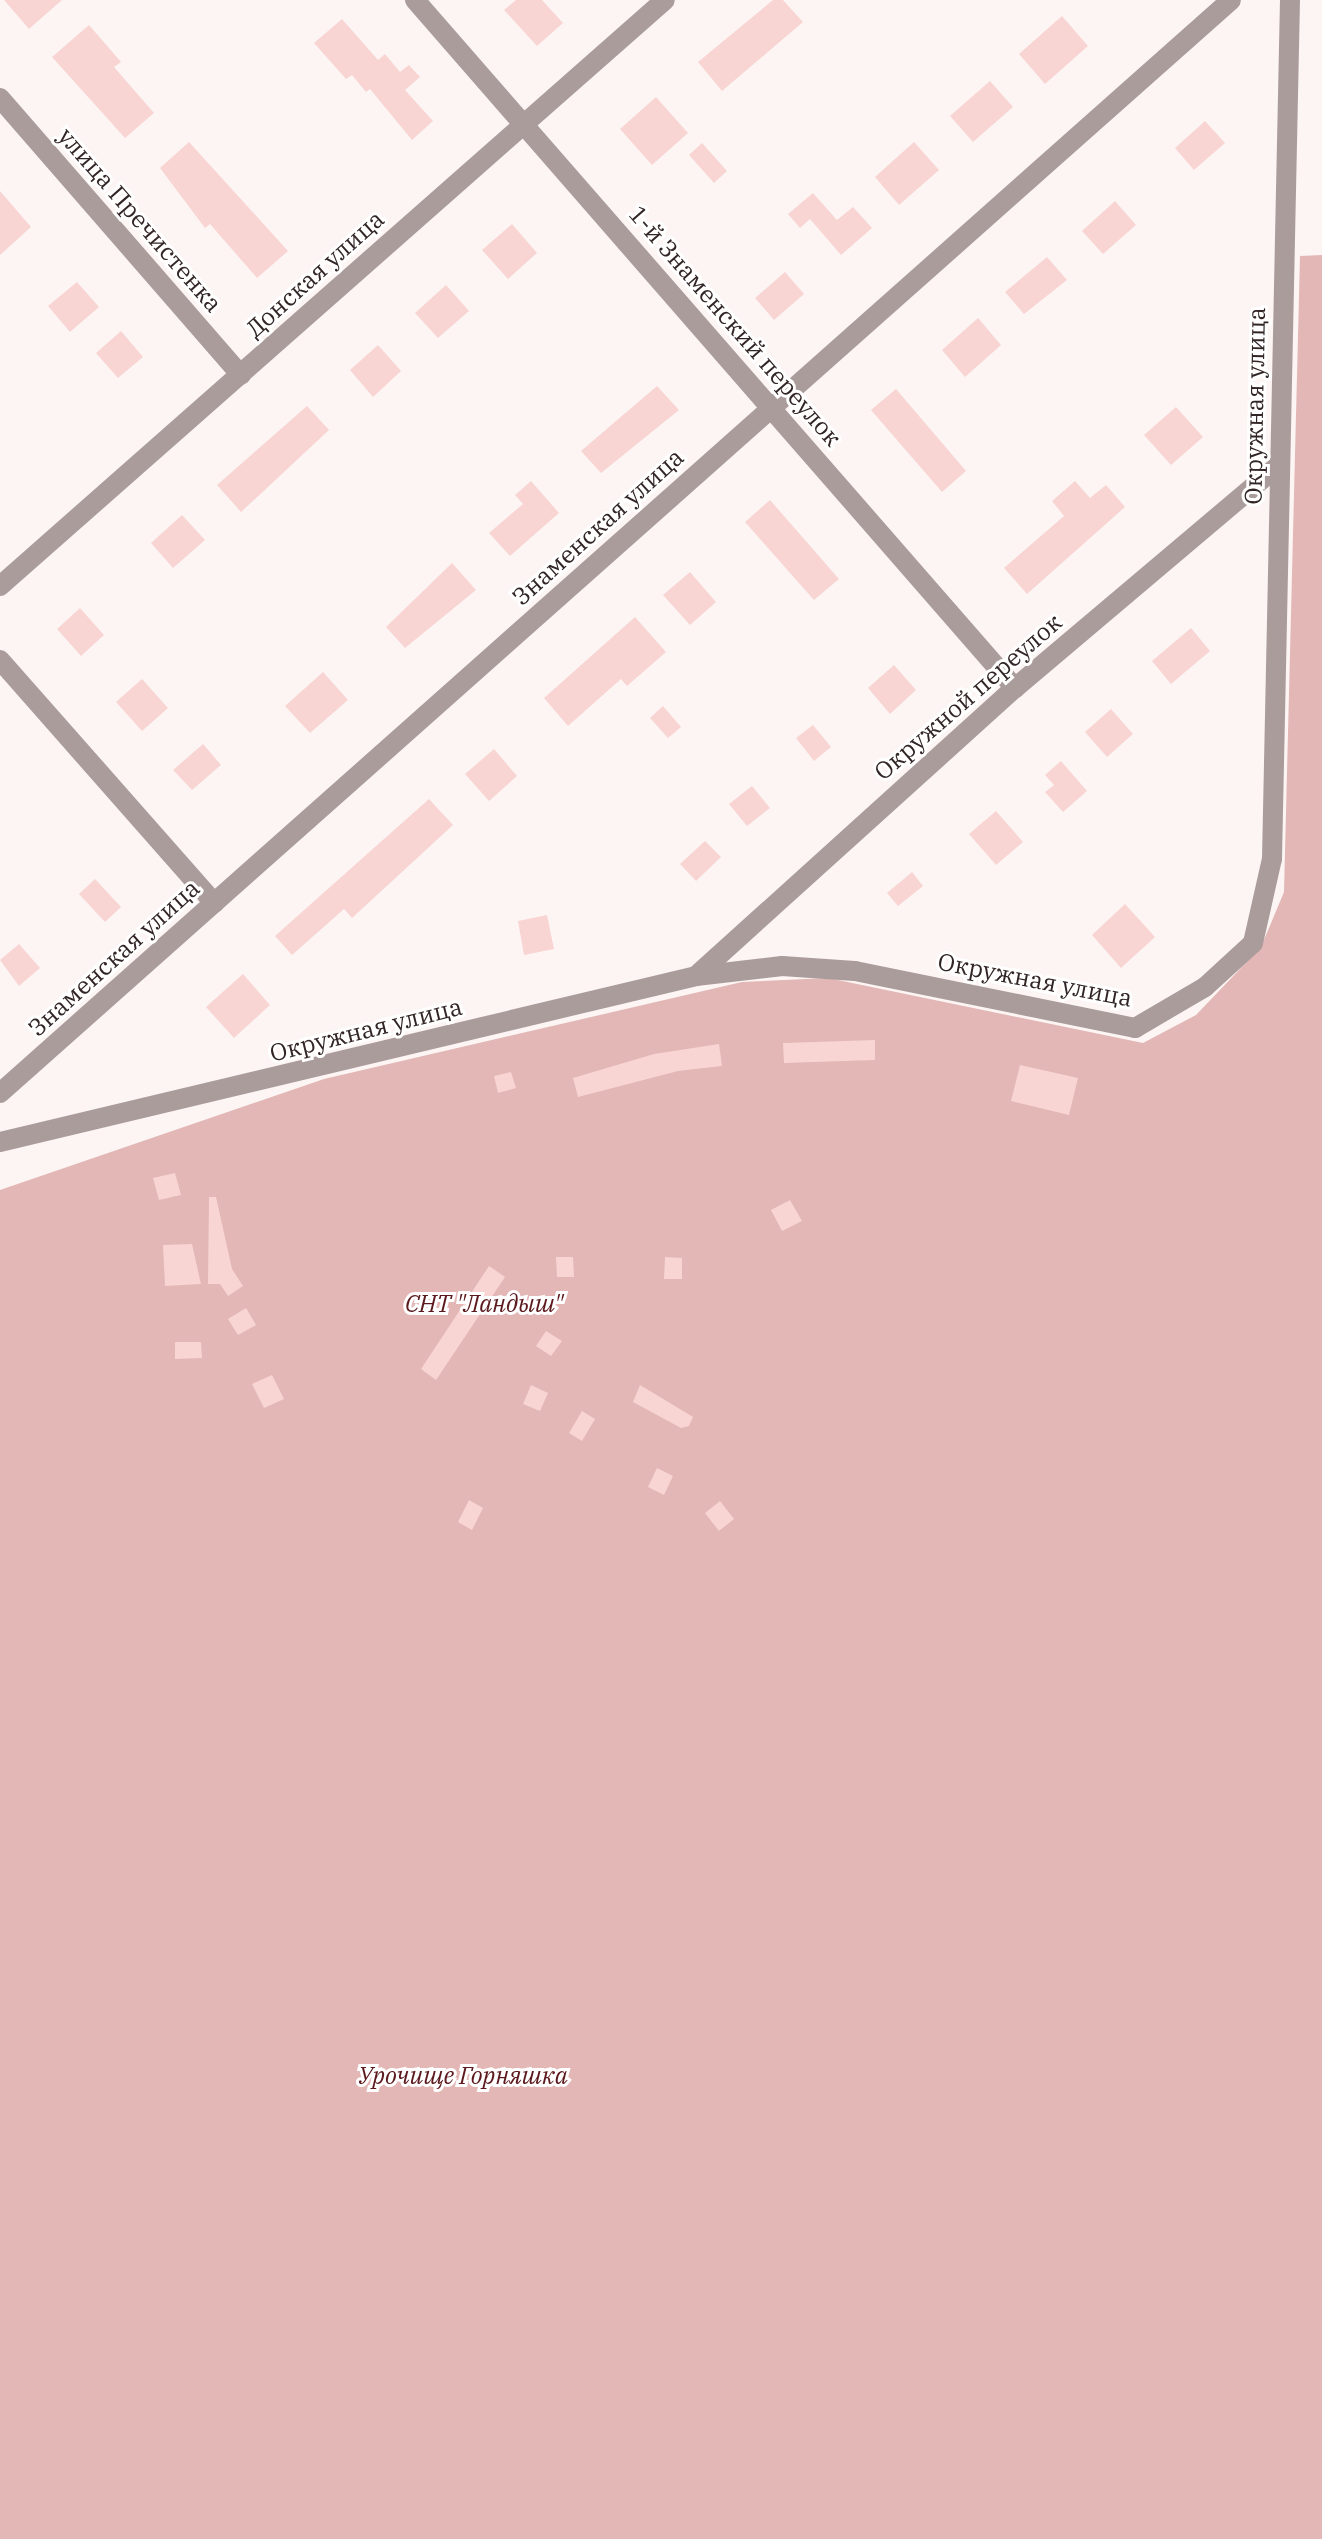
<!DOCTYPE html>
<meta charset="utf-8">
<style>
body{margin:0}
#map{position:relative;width:1322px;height:2539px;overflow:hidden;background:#fcf5f4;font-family:"IBM Plex Serif",serif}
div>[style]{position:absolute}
.green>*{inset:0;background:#e2b7b5}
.building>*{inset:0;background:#f8d5d3}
.street>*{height:20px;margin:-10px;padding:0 10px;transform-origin:10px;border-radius:10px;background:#ab9c9c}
span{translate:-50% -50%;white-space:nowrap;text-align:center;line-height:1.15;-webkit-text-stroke:6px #fff;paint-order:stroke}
.street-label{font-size:24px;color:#322525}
.park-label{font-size:24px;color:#5b191d;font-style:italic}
</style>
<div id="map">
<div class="green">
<i style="clip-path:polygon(1322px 255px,1322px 2539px,0 2539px,0 1190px,324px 1079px,742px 982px,828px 978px,1143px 1043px,1196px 1015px,1261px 947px,1284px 892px,1300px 256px)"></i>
</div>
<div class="building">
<i style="clip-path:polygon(4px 0,62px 0,29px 29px)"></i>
<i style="clip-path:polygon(516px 0,542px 0,563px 23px,537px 46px,504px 10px)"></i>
<i style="clip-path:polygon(773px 0,783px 0,803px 22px,722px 91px,698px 62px)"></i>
<i style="clip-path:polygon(1062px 16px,1088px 46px,1045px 84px,1019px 54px)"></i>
<i style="clip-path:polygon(342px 19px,378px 60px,385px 54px,400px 72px,409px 65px,420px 77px,405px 90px,433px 121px,412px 140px,370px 89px,366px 92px,352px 75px,346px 79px,314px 43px)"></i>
<i style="clip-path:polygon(89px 25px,121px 62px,114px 67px,154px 113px,125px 138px,52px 57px)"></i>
<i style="clip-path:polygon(990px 81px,1013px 107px,973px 142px,950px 116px)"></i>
<i style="clip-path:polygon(656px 97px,688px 133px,652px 165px,620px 129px)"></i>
<i style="clip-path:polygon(1205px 121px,1225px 143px,1194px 170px,1175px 148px)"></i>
<i style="clip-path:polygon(189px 142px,288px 251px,257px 278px,210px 224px,205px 228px,160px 168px)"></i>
<i style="clip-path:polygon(914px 142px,939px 170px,899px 205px,875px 177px)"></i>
<i style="clip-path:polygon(702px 143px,727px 171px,714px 183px,689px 155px)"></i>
<i style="clip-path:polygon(0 191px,31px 227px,0 255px)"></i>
<i style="clip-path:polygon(813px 193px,837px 220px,853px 207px,872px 228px,841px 255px,810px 219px,800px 228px,788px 214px)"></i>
<i style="clip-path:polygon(1115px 201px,1136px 225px,1103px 254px,1082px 231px)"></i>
<i style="clip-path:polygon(512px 224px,537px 253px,508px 279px,482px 250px)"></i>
<i style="clip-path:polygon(1047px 257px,1067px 280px,1024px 314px,1005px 292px)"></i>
<i style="clip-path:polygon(785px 272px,804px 294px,774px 320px,755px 298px)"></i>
<i style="clip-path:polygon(77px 282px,99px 307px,70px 332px,48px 306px)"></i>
<i style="clip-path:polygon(446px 285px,469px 311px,438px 338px,415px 313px)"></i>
<i style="clip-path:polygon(978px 318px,1001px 345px,965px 377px,942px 350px)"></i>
<i style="clip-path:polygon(121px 331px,143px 357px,118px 378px,96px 353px)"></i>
<i style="clip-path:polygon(378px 345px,401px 371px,373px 397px,350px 370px)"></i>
<i style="clip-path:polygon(657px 386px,679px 410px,601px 473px,581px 451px)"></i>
<i style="clip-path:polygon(896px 389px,966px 471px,942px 492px,871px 410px)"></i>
<i style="clip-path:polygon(307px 406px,329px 430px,241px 512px,217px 485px)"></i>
<i style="clip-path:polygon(1176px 407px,1203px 437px,1171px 465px,1144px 435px)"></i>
<i style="clip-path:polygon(531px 481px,559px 513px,510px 556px,489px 533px,523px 504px,515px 495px)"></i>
<i style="clip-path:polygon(1075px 481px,1090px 498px,1106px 485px,1125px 507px,1027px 594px,1004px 568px,1064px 516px,1052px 501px)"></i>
<i style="clip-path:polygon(770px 500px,839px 579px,814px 600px,745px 522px)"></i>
<i style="clip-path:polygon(182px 515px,205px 540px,173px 568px,151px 543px)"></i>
<i style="clip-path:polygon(452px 563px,476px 590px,405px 648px,386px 627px)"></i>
<i style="clip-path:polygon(690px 572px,716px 602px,690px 625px,663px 595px)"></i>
<i style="clip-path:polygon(80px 608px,104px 635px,81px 656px,57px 629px)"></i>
<i style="clip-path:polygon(635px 617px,666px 652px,627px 686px,621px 679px,568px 726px,544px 698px)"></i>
<i style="clip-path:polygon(1191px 628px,1210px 651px,1171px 684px,1152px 661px)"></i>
<i style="clip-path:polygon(894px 665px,916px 690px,890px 714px,868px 688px)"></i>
<i style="clip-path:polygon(323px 672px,348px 700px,310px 733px,285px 706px)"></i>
<i style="clip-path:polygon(142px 679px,168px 708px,142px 731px,116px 702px)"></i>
<i style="clip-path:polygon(663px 706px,681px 727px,668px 738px,650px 718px)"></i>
<i style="clip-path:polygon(1111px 709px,1133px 734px,1107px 757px,1085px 732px)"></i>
<i style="clip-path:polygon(813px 725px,831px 747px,814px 761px,796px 738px)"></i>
<i style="clip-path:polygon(203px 744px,221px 765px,192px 790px,173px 770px)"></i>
<i style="clip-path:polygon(494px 749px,517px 776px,489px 801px,465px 774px)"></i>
<i style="clip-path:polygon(1061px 761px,1087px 791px,1063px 812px,1045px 792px,1054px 785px,1045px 775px)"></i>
<i style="clip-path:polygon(752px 786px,770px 808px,747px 826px,729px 804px)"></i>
<i style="clip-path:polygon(429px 799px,453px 825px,352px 918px,344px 909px,292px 955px,275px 936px)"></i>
<i style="clip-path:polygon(996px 811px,1023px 842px,996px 865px,969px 834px)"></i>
<i style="clip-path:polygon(705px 841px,721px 857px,696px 881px,680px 864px)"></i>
<i style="clip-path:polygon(912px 872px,923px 886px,898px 906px,887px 893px)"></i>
<i style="clip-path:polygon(95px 879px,121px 907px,105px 922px,79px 894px)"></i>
<i style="clip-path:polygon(1125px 904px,1155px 937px,1121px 968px,1092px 935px)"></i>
<i style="clip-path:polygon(547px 915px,554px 949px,524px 955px,518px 921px)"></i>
<i style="clip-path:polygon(19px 944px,40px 968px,19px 986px,0 960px)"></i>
<i style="clip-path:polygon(243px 974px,270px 1005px,234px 1038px,206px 1007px)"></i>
<i style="clip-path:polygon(875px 1040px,875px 1060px,784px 1063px,783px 1043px)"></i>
<i style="clip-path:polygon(719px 1044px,722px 1066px,678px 1071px,578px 1097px,573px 1078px,654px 1054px)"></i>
<i style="clip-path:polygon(1020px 1065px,1078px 1078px,1069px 1115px,1011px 1101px)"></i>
<i style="clip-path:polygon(511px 1072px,516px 1088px,498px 1093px,494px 1076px)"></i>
<i style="clip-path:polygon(175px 1173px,181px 1195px,159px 1200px,153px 1178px)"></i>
<i style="clip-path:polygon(209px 1197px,216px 1197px,232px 1269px,243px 1286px,228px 1296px,220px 1284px,208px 1284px)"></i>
<i style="clip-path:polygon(790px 1200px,802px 1221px,782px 1231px,771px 1210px)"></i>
<i style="clip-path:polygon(192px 1244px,201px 1284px,165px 1286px,163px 1245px)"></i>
<i style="clip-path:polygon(556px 1257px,573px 1257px,574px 1277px,557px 1277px)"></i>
<i style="clip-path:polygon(665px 1257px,682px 1258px,682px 1279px,664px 1279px)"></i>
<i style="clip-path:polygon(489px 1266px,505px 1277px,436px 1380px,421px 1369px)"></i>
<i style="clip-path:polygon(246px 1308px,256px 1325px,238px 1335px,228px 1319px)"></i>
<i style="clip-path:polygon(546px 1331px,562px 1341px,551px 1356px,536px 1346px)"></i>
<i style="clip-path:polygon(175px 1342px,201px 1342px,202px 1358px,175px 1359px)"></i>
<i style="clip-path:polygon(272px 1375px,284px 1399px,264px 1408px,252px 1384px)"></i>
<i style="clip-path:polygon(531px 1385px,548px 1393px,540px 1411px,523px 1404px)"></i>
<i style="clip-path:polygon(640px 1385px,693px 1417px,689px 1426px,681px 1428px,633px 1402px)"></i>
<i style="clip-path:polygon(582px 1411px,595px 1419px,582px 1441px,569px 1433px)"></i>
<i style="clip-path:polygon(657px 1468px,673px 1476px,664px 1495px,648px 1487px)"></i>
<i style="clip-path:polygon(469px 1500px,483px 1508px,472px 1530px,458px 1522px)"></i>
<i style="clip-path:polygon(720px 1501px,734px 1519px,719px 1531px,705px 1513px)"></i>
</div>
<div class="street">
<i style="left:415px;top:0;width:913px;rotate:48.91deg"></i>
<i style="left:0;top:98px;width:367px;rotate:49deg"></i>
<i style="left:0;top:586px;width:886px;rotate:-41.39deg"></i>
<i style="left:0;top:660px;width:324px;rotate:48.6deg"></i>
<i style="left:696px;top:976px;width:430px;rotate:-42.1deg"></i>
<i style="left:1015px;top:688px;width:347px;rotate:-40.2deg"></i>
<i style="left:0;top:1093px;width:1646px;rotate:-41.6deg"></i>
<i style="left:0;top:1142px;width:716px;rotate:-13.41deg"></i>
<i style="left:696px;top:976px;width:87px;rotate:-6.6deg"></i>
<i style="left:782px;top:966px;width:73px;rotate:3.9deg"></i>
<i style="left:855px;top:971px;width:286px;rotate:11.5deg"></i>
<i style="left:1135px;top:1028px;width:81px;rotate:-30.4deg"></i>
<i style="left:1205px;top:987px;width:65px;rotate:-42.5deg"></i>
<i style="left:1253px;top:943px;width:86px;rotate:-77.3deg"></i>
<i style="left:1272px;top:859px;width:859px;rotate:-88.8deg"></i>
</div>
<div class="street-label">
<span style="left:140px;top:220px;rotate:49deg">улица Пречистенка</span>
<span style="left:315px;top:274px;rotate:-42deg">Донская улица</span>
<span style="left:735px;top:326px;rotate:49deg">1-й Знаменский переулок</span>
<span style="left:1255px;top:406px;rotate:-89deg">Окружная улица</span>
<span style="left:598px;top:527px;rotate:-42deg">Знаменская улица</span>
<span style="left:968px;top:697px;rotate:-41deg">Окружной переулок</span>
<span style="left:114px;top:958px;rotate:-42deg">Знаменская улица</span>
<span style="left:1035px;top:980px;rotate:11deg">Окружная улица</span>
<span style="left:366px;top:1030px;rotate:-14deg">Окружная улица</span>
</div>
<div class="park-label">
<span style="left:484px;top:1304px">СНТ "Ландыш"</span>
<span style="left:463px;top:2076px">Урочище Горняшка</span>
</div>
</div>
